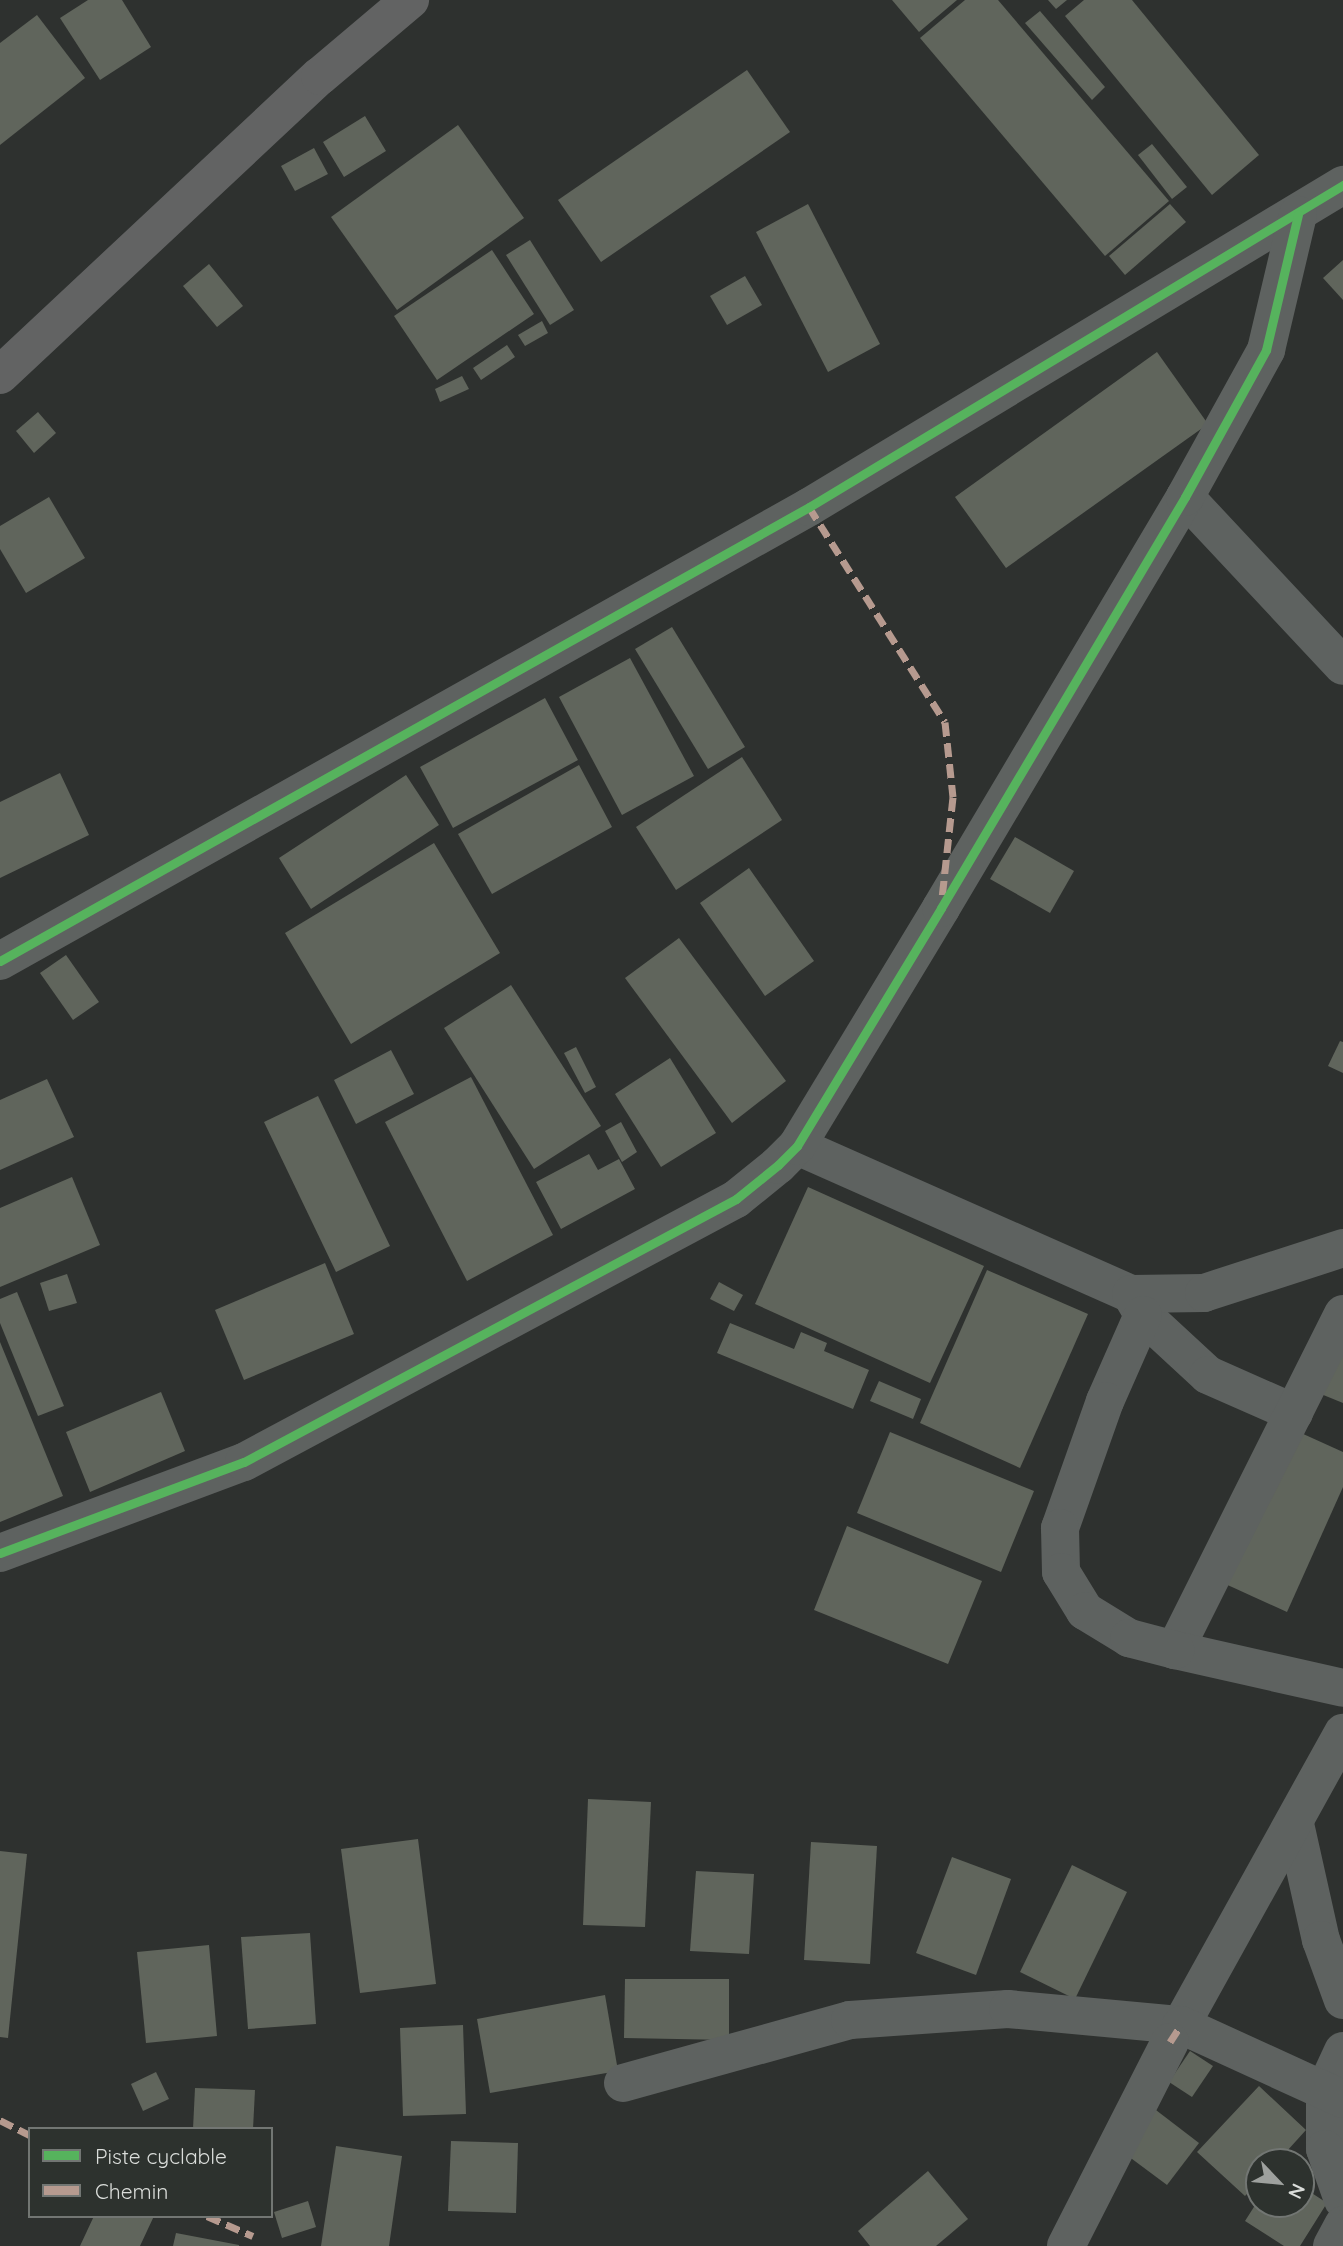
<!DOCTYPE html>
<style>
body{margin:0}
#map{position:relative;width:1343px;height:2246px;overflow:hidden;background:#2e312f;font-family:Quicksand,sans-serif}
div>[style]{position:absolute}
.building>*{inset:0;background:#60655c}
.street>*{height:38px;margin:-19px;padding:0 19px;transform-origin:19px;border-radius:19px;background:#5e6260}
.secondary>*{height:38px;margin:-19px;padding:0 19px;transform-origin:19px;border-radius:19px;background:#626363}
.quiet>*{height:7px;margin-top:-3.5px;transform-origin:0;background:repeating-linear-gradient(90deg,#b69a8f 0 14px,transparent 0 21px)}
.cycleway>*{height:9px;margin:-4.5px;padding:0 4.5px;transform-origin:4.5px;border-radius:4.5px;background:#56b35d}
span{translate:-50% -50%;white-space:nowrap;text-align:center;line-height:1.15;-webkit-text-stroke:7px #2d322e;paint-order:stroke}
.legend{position:absolute;left:28px;top:2127px;width:245px;height:91px;box-sizing:border-box;background:#2d322e;border:2px solid #727673;margin:0;padding:9px 12px;list-style:none;font-size:21px;color:#daddda}
.legend li{display:flex;align-items:center;gap:14px;height:35px}
.legend b{width:35px;border:2px solid #727673}
.north{position:absolute;left:1245px;top:2148px;width:70px;height:70px;box-sizing:border-box;background:#2d322e;border:2px solid #727673;border-radius:50%;rotate:116deg;font-size:19px;font-weight:700;line-height:28px;text-align:center;color:#daddda}
.north::after{content:'';display:block;margin:auto;width:24px;height:32px;background:#9ea19e;clip-path:polygon(50% 0,100% 100%,50% 72%,0 100%)}
</style>
<div id="map">
<div class="building">
<i style="clip-path:polygon(88px 0,122px 0,151px 47px,100px 80px,60px 18px)"></i>
<i style="clip-path:polygon(892px 0,957px 0,919px 32px)"></i>
<i style="clip-path:polygon(965px 0,998px 0,1169px 201px,1105px 256px,920px 38px)"></i>
<i style="clip-path:polygon(1048px 0,1067px 0,1056px 9px)"></i>
<i style="clip-path:polygon(1084px 0,1132px 0,1259px 155px,1212px 195px,1065px 16px)"></i>
<i style="clip-path:polygon(1040px 11px,1105px 87px,1092px 100px,1025px 23px)"></i>
<i style="clip-path:polygon(37px 15px,85px 78px,0 145px,0 43px)"></i>
<i style="clip-path:polygon(747px 70px,790px 132px,601px 262px,558px 200px)"></i>
<i style="clip-path:polygon(365px 116px,386px 151px,344px 177px,323px 142px)"></i>
<i style="clip-path:polygon(458px 125px,524px 218px,397px 310px,331px 217px)"></i>
<i style="clip-path:polygon(1152px 144px,1187px 187px,1172px 199px,1138px 155px)"></i>
<i style="clip-path:polygon(314px 148px,328px 174px,295px 191px,281px 166px)"></i>
<i style="clip-path:polygon(808px 204px,880px 344px,828px 372px,756px 232px)"></i>
<i style="clip-path:polygon(1170px 204px,1186px 222px,1125px 275px,1109px 256px)"></i>
<i style="clip-path:polygon(530px 240px,574px 310px,550px 325px,506px 255px)"></i>
<i style="clip-path:polygon(492px 250px,534px 314px,437px 380px,394px 316px)"></i>
<i style="clip-path:polygon(1343px 260px,1343px 300px,1323px 278px)"></i>
<i style="clip-path:polygon(209px 264px,243px 306px,217px 327px,183px 286px)"></i>
<i style="clip-path:polygon(745px 276px,762px 305px,727px 325px,710px 296px)"></i>
<i style="clip-path:polygon(542px 321px,548px 333px,525px 346px,518px 335px)"></i>
<i style="clip-path:polygon(507px 345px,515px 357px,481px 380px,473px 368px)"></i>
<i style="clip-path:polygon(1157px 352px,1208px 424px,1006px 568px,955px 497px)"></i>
<i style="clip-path:polygon(462px 376px,469px 389px,440px 402px,435px 389px)"></i>
<i style="clip-path:polygon(38px 412px,56px 433px,34px 453px,16px 431px)"></i>
<i style="clip-path:polygon(49px 497px,85px 558px,26px 593px,0 549px,0 526px)"></i>
<i style="clip-path:polygon(672px 627px,745px 747px,708px 769px,635px 649px)"></i>
<i style="clip-path:polygon(630px 658px,694px 776px,622px 815px,559px 697px)"></i>
<i style="clip-path:polygon(545px 698px,578px 760px,453px 828px,420px 767px)"></i>
<i style="clip-path:polygon(742px 757px,782px 820px,676px 890px,636px 827px)"></i>
<i style="clip-path:polygon(579px 765px,612px 827px,492px 894px,458px 834px)"></i>
<i style="clip-path:polygon(60px 773px,89px 835px,0 878px,0 802px)"></i>
<i style="clip-path:polygon(406px 775px,439px 825px,311px 909px,279px 858px)"></i>
<i style="clip-path:polygon(1015px 837px,1074px 871px,1050px 913px,990px 879px)"></i>
<i style="clip-path:polygon(434px 843px,500px 953px,351px 1044px,285px 933px)"></i>
<i style="clip-path:polygon(749px 868px,814px 961px,765px 996px,700px 903px)"></i>
<i style="clip-path:polygon(679px 938px,786px 1081px,732px 1123px,625px 978px)"></i>
<i style="clip-path:polygon(66px 955px,99px 1002px,73px 1020px,40px 973px)"></i>
<i style="clip-path:polygon(511px 985px,601px 1126px,534px 1169px,444px 1028px)"></i>
<i style="clip-path:polygon(1340px 1041px,1343px 1042px,1343px 1073px,1328px 1066px)"></i>
<i style="clip-path:polygon(576px 1047px,596px 1087px,585px 1093px,564px 1053px)"></i>
<i style="clip-path:polygon(391px 1050px,414px 1094px,356px 1124px,334px 1080px)"></i>
<i style="clip-path:polygon(670px 1058px,716px 1133px,661px 1167px,615px 1094px)"></i>
<i style="clip-path:polygon(471px 1077px,553px 1235px,467px 1281px,385px 1122px)"></i>
<i style="clip-path:polygon(47px 1079px,74px 1137px,0 1170px,0 1100px)"></i>
<i style="clip-path:polygon(318px 1096px,390px 1246px,336px 1272px,264px 1122px)"></i>
<i style="clip-path:polygon(621px 1122px,637px 1152px,622px 1162px,605px 1131px)"></i>
<i style="clip-path:polygon(589px 1154px,598px 1170px,619px 1159px,635px 1189px,561px 1229px,536px 1182px)"></i>
<i style="clip-path:polygon(72px 1177px,100px 1245px,0 1287px,0 1208px)"></i>
<i style="clip-path:polygon(808px 1187px,984px 1266px,930px 1383px,755px 1304px)"></i>
<i style="clip-path:polygon(325px 1263px,354px 1334px,244px 1380px,215px 1310px)"></i>
<i style="clip-path:polygon(987px 1270px,1088px 1314px,1020px 1468px,920px 1423px)"></i>
<i style="clip-path:polygon(67px 1274px,77px 1303px,49px 1311px,40px 1283px)"></i>
<i style="clip-path:polygon(719px 1282px,743px 1295px,734px 1311px,710px 1299px)"></i>
<i style="clip-path:polygon(17px 1292px,64px 1406px,38px 1416px,0 1323px,0 1299px)"></i>
<i style="clip-path:polygon(730px 1323px,794px 1349px,801px 1332px,827px 1343px,824px 1351px,869px 1370px,853px 1409px,717px 1353px)"></i>
<i style="clip-path:polygon(1343px 1333px,1343px 1403px,1316px 1392px)"></i>
<i style="clip-path:polygon(0 1342px,63px 1496px,0 1522px)"></i>
<i style="clip-path:polygon(879px 1381px,921px 1399px,913px 1419px,870px 1401px)"></i>
<i style="clip-path:polygon(161px 1392px,185px 1451px,90px 1492px,66px 1432px)"></i>
<i style="clip-path:polygon(1290px 1428px,1343px 1452px,1343px 1487px,1287px 1612px,1221px 1582px)"></i>
<i style="clip-path:polygon(890px 1432px,1034px 1491px,1001px 1572px,857px 1513px)"></i>
<i style="clip-path:polygon(847px 1526px,982px 1581px,948px 1664px,814px 1610px)"></i>
<i style="clip-path:polygon(588px 1799px,651px 1802px,645px 1927px,583px 1925px)"></i>
<i style="clip-path:polygon(418px 1839px,436px 1984px,360px 1993px,341px 1849px)"></i>
<i style="clip-path:polygon(811px 1842px,877px 1846px,870px 1964px,804px 1960px)"></i>
<i style="clip-path:polygon(0 1851px,27px 1854px,8px 2038px,0 2037px)"></i>
<i style="clip-path:polygon(952px 1857px,1011px 1879px,976px 1975px,916px 1953px)"></i>
<i style="clip-path:polygon(1072px 1865px,1127px 1892px,1075px 1999px,1020px 1972px)"></i>
<i style="clip-path:polygon(696px 1871px,754px 1874px,749px 1954px,690px 1951px)"></i>
<i style="clip-path:polygon(310px 1933px,316px 2024px,248px 2029px,241px 1937px)"></i>
<i style="clip-path:polygon(209px 1945px,217px 2036px,146px 2043px,137px 1952px)"></i>
<i style="clip-path:polygon(625px 1979px,729px 1979px,729px 2040px,624px 2038px)"></i>
<i style="clip-path:polygon(605px 1995px,618px 2071px,490px 2093px,477px 2019px)"></i>
<i style="clip-path:polygon(463px 2025px,466px 2114px,403px 2116px,400px 2028px)"></i>
<i style="clip-path:polygon(1190px 2051px,1213px 2066px,1192px 2097px,1169px 2082px)"></i>
<i style="clip-path:polygon(156px 2072px,169px 2099px,143px 2111px,131px 2084px)"></i>
<i style="clip-path:polygon(1259px 2086px,1306px 2130px,1277px 2162px,1259px 2162px,1259px 2181px,1245px 2196px,1197px 2152px)"></i>
<i style="clip-path:polygon(195px 2088px,255px 2090px,253px 2129px,193px 2129px)"></i>
<i style="clip-path:polygon(1152px 2107px,1199px 2143px,1167px 2185px,1120px 2150px)"></i>
<i style="clip-path:polygon(451px 2141px,518px 2143px,516px 2213px,448px 2211px)"></i>
<i style="clip-path:polygon(336px 2146px,402px 2156px,389px 2246px,321px 2246px)"></i>
<i style="clip-path:polygon(928px 2171px,968px 2219px,936px 2246px,870px 2246px,858px 2231px)"></i>
<i style="clip-path:polygon(1301px 2186px,1327px 2203px,1300px 2246px,1284px 2246px,1245px 2221px,1259px 2199px,1259px 2204px,1301px 2204px)"></i>
<i style="clip-path:polygon(308px 2201px,316px 2227px,282px 2238px,274px 2212px)"></i>
<i style="clip-path:polygon(94px 2216px,154px 2216px,140px 2246px,80px 2246px)"></i>
<i style="clip-path:polygon(176px 2233px,239px 2245px,239px 2246px,173px 2246px)"></i>
</div>
<div class="street">
<i style="left:1185px;top:497px;width:231px;rotate:46.9deg"></i>
<i style="left:0;top:961px;width:928px;rotate:-29.3deg"></i>
<i style="left:809px;top:507px;width:624px;rotate:-31.09deg"></i>
<i style="left:797px;top:1146px;width:365px;rotate:23.9deg"></i>
<i style="left:1131px;top:1294px;width:24px;rotate:60deg"></i>
<i style="left:1143px;top:1315px;width:88px;rotate:42.7deg"></i>
<i style="left:1208px;top:1375px;width:94px;rotate:23.8deg"></i>
<i style="left:1131px;top:1294px;width:73px;rotate:-0.8deg"></i>
<i style="left:1204px;top:1293px;width:146px;rotate:-17.9deg"></i>
<i style="left:1343px;top:1314px;width:376px;rotate:116.6deg"></i>
<i style="left:1175px;top:1650px;width:172px;rotate:12.7deg"></i>
<i style="left:1143px;top:1315px;width:94px;rotate:113.8deg"></i>
<i style="left:1105px;top:1401px;width:135px;rotate:109.5deg"></i>
<i style="left:1060px;top:1528px;width:44px;rotate:88.7deg"></i>
<i style="left:1061px;top:1572px;width:46px;rotate:58.4deg"></i>
<i style="left:1085px;top:1611px;width:52px;rotate:31.5deg"></i>
<i style="left:1129px;top:1638px;width:48px;rotate:14.6deg"></i>
<i style="left:0;top:1553px;width:260px;rotate:-20.5deg"></i>
<i style="left:244px;top:1462px;width:558px;rotate:-28.13deg"></i>
<i style="left:736px;top:1199px;width:54px;rotate:-39deg"></i>
<i style="left:778px;top:1165px;width:27px;rotate:-45deg"></i>
<i style="left:797px;top:1146px;width:278px;rotate:-58.8deg"></i>
<i style="left:941px;top:908px;width:478px;rotate:-59.3deg"></i>
<i style="left:1185px;top:497px;width:168px;rotate:-61.1deg"></i>
<i style="left:1266px;top:350px;width:139px;rotate:-76.7deg"></i>
<i style="left:1295px;top:1824px;width:119px;rotate:77.4deg"></i>
<i style="left:1321px;top:1940px;width:64px;rotate:69.9deg"></i>
<i style="left:1181px;top:2025px;width:334px;rotate:-61deg"></i>
<i style="left:1343px;top:2051px;width:43px;rotate:114.8deg"></i>
<i style="left:1325px;top:2090px;width:59px;rotate:90deg"></i>
<i style="left:1325px;top:2149px;width:54px;rotate:70.6deg"></i>
<i style="left:623px;top:2083px;width:236px;rotate:-15.5deg"></i>
<i style="left:850px;top:2020px;width:158px;rotate:-4deg"></i>
<i style="left:1008px;top:2009px;width:174px;rotate:5.3deg"></i>
<i style="left:1181px;top:2025px;width:178px;rotate:24.6deg"></i>
<i style="left:1066px;top:2246px;width:229px;rotate:-63deg"></i>
<i style="left:1332px;top:2246px;width:24px;rotate:-62deg"></i>
</div>
<div class="secondary">
<i style="left:0;top:375px;width:438px;rotate:-43.1deg"></i>
<i style="left:320px;top:76px;width:118px;rotate:-40.2deg"></i>
</div>
<div class="quiet">
<i style="left:809px;top:507px;width:254px;rotate:57.7deg"></i>
<i style="left:945px;top:722px;width:75px;rotate:83.9deg"></i>
<i style="left:953px;top:797px;width:102px;rotate:96.2deg"></i>
<i style="left:1170px;top:2042px;width:20px;rotate:-57deg"></i>
<i style="left:0;top:2120px;width:34px;rotate:27deg"></i>
<i style="left:207px;top:2216px;width:50px;rotate:23.5deg"></i>
</div>
<div class="cycleway">
<i style="left:0;top:961px;width:928px;rotate:-29.3deg"></i>
<i style="left:809px;top:507px;width:624px;rotate:-31.09deg"></i>
<i style="left:0;top:1553px;width:260px;rotate:-20.5deg"></i>
<i style="left:244px;top:1462px;width:558px;rotate:-28.13deg"></i>
<i style="left:736px;top:1199px;width:54px;rotate:-39deg"></i>
<i style="left:778px;top:1165px;width:27px;rotate:-45deg"></i>
<i style="left:797px;top:1146px;width:278px;rotate:-58.8deg"></i>
<i style="left:941px;top:908px;width:478px;rotate:-59.3deg"></i>
<i style="left:1185px;top:497px;width:168px;rotate:-61.1deg"></i>
<i style="left:1266px;top:350px;width:139px;rotate:-76.7deg"></i>
</div>
<ul class="legend">
<li><b style="height:9px;background:#56b35d"></b>Piste cyclable</li>
<li><b style="height:9px;background:#b69a8f"></b>Chemin</li>
</ul>
<div class="north">N</div>
</div>
